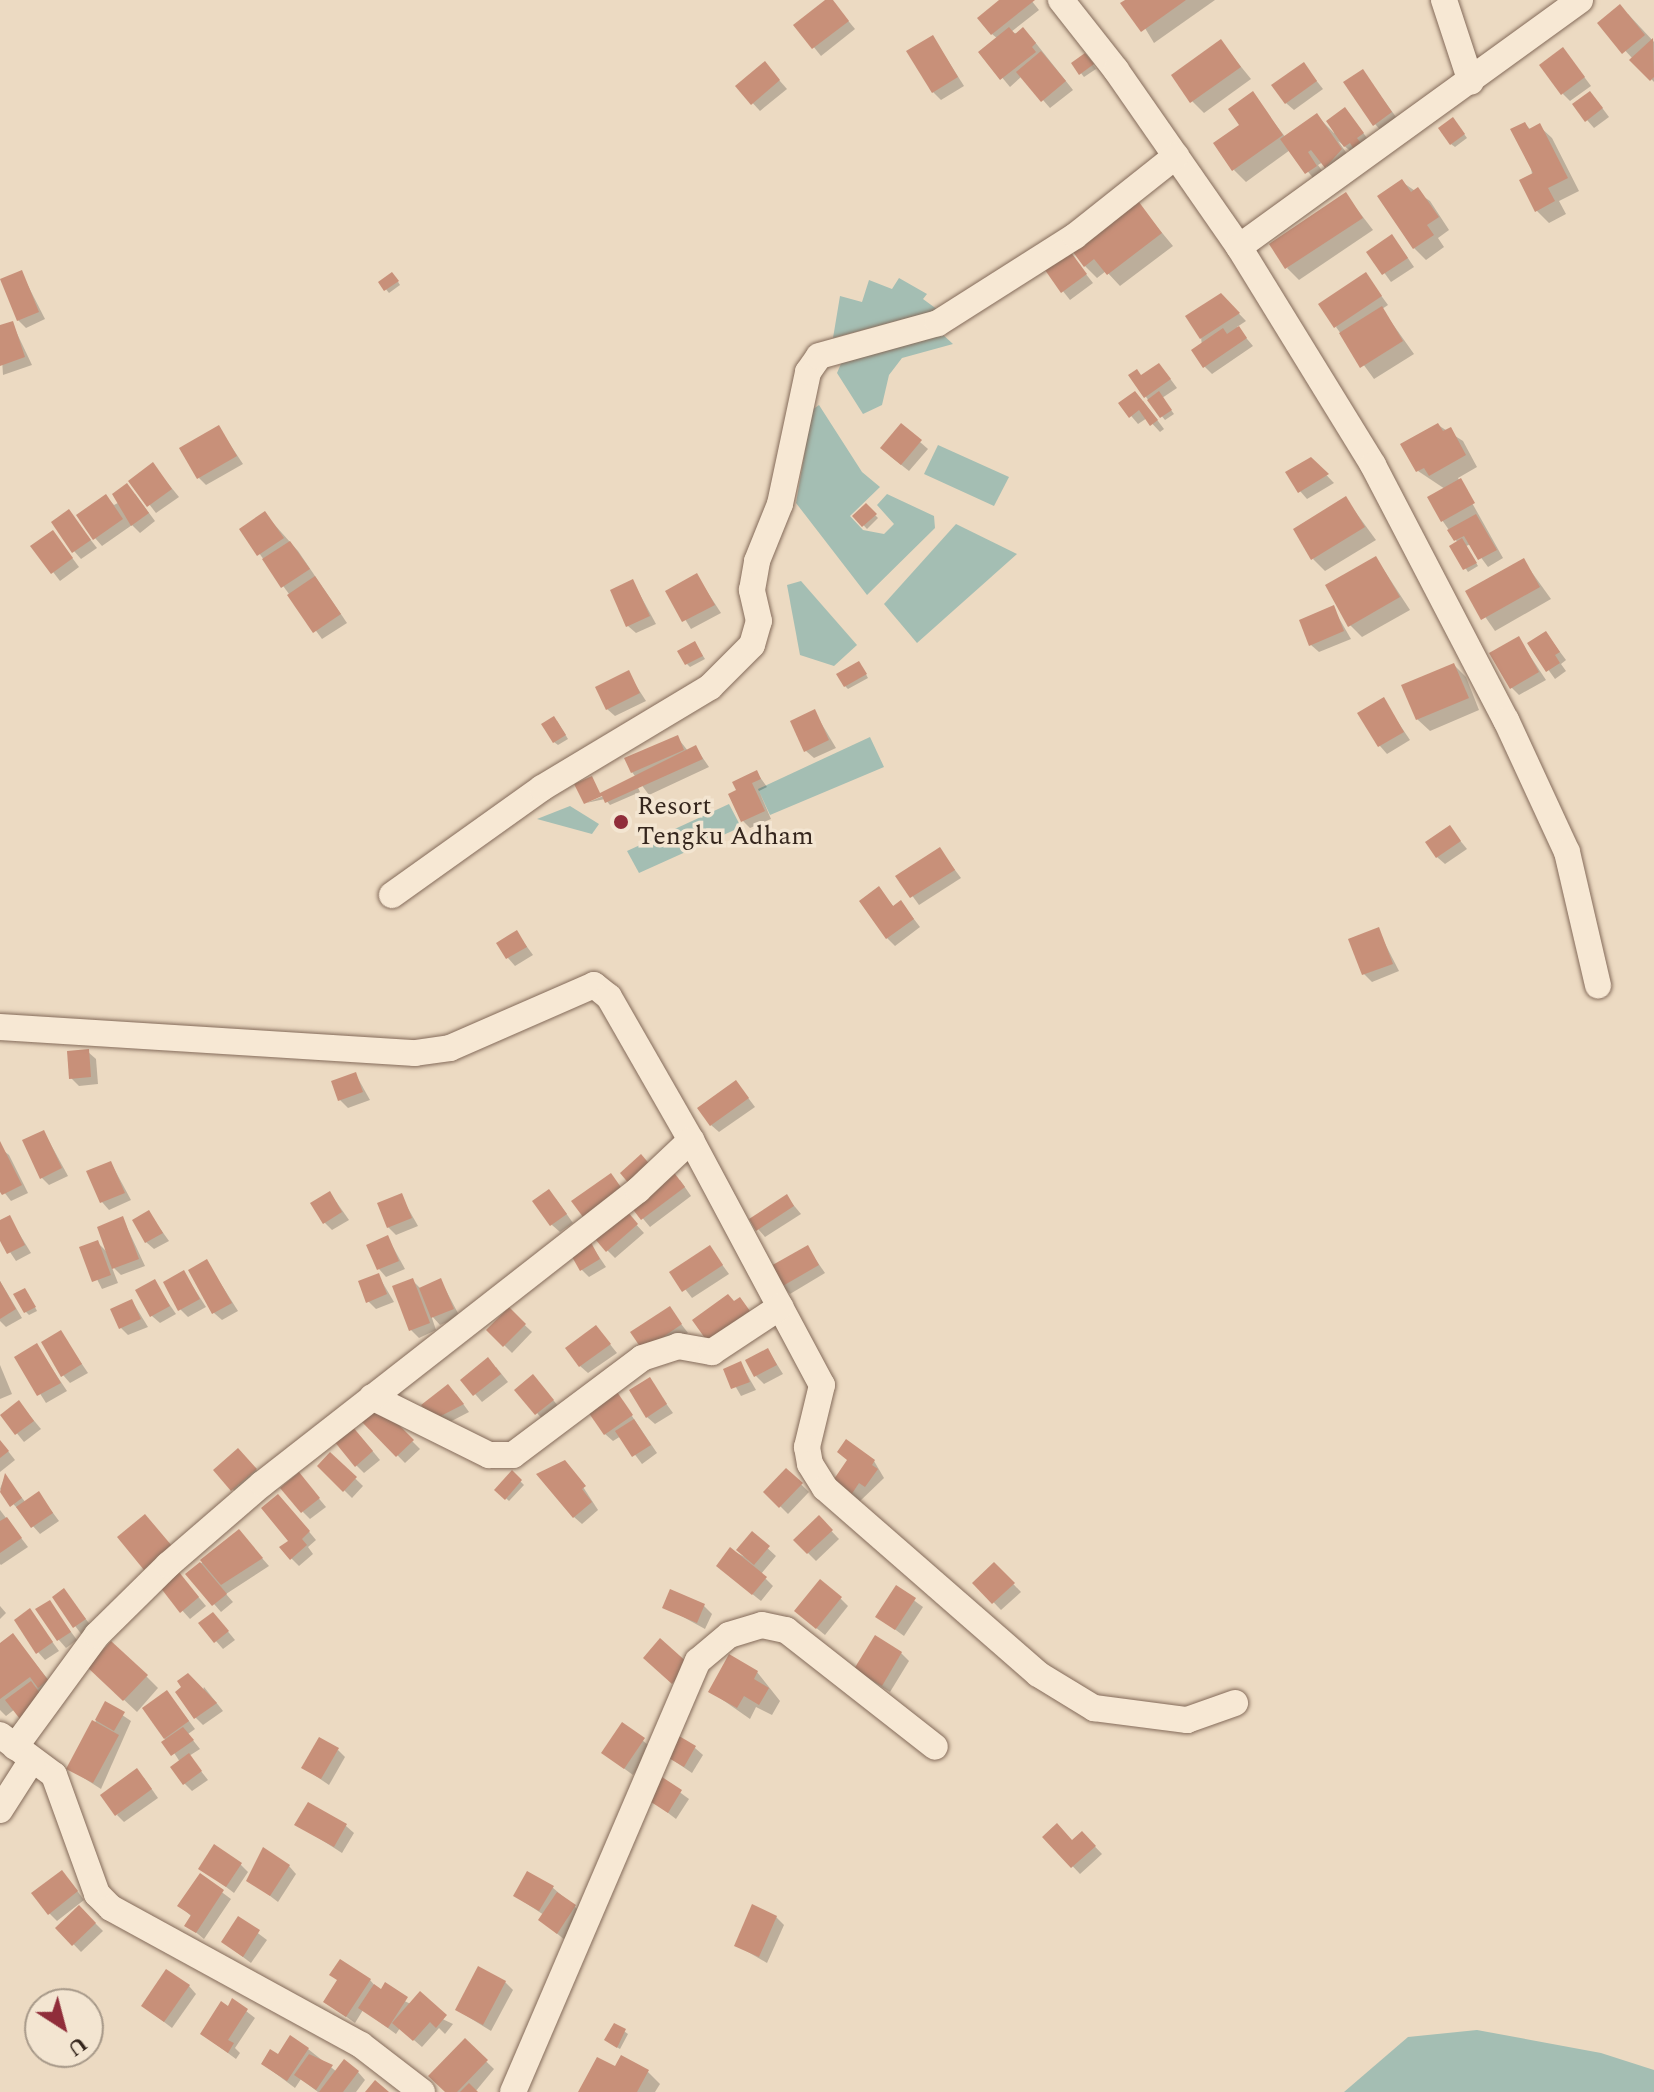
<!DOCTYPE html>
<style>
body{margin:0}
#map{position:relative;width:1654px;height:2092px;overflow:hidden;background:#ecdac2;font-family:Spectral,serif}
div>[style]{position:absolute}
.water>*{inset:0;background:#a4beb3}
.shadow>*{inset:0;background:#0003}
.building>*{inset:0;background:#c89079}
.roads{filter:drop-shadow(0 0 2px #846b5a) drop-shadow(0 0 2px #846b5a)}
.minor>*{height:26px;margin:-13px;padding:0 13px;transform-origin:13px;border-radius:13px;background:#f7e8d4}
.dots>*{width:22px;height:22px;translate:-50% -50%;box-sizing:border-box;border:4px solid #f3e5d1;border-radius:50%}
span{translate:-50% -50%;white-space:nowrap;text-align:center;line-height:1.15;-webkit-text-stroke:7px #f3e5d1;paint-order:stroke}
.poi-label{font-size:26px;color:#35261d}
.left{translate:0 -50%;text-align:left}
.north{position:absolute;left:24px;top:1988px;width:80px;height:80px;box-sizing:border-box;background:#f3e5d1;border:2px solid #a79989;border-radius:50%;rotate:144deg;font-size:22px;font-weight:700;line-height:32px;text-align:center;color:#35261d}
.north::after{content:'';display:block;margin:auto;width:28px;height:36px;background:#902d3a;clip-path:polygon(50% 0,100% 100%,50% 72%,0 100%)}
</style>
<div id="map">
<div class="water">
<i style="clip-path:polygon(899px 278px,927px 294px,923px 299px,938px 310px,833px 338px,840px 296px,862px 302px,869px 280px,892px 289px)"></i>
<i style="clip-path:polygon(940px 332px,953px 344px,902px 358px,889px 375px,882px 405px,863px 414px,837px 373px,843px 359px)"></i>
<i style="clip-path:polygon(819px 405px,862px 472px,880px 487px,850px 516px,863px 530px,884px 534px,894px 524px,877px 505px,887px 494px,934px 516px,935px 528px,867px 595px,796px 503px,812px 410px)"></i>
<i style="clip-path:polygon(938px 445px,1009px 477px,994px 506px,924px 474px)"></i>
<i style="clip-path:polygon(956px 524px,1017px 554px,917px 643px,884px 604px)"></i>
<i style="clip-path:polygon(801px 581px,857px 645px,834px 666px,800px 655px,787px 585px)"></i>
<i style="clip-path:polygon(870px 737px,884px 767px,770px 815px,758px 789px)"></i>
<i style="clip-path:polygon(729px 804px,741px 827px,639px 873px,627px 851px)"></i>
<i style="clip-path:polygon(570px 806px,599px 824px,592px 834px,537px 819px)"></i>
<i style="clip-path:polygon(1477px 2030px,1601px 2053px,1654px 2070px,1654px 2092px,1344px 2092px,1408px 2037px)"></i>
</div>
<div class="shadow">
<i style="clip-path:polygon(831px 0,855px 29px,821px 56px,796px 25px)"></i>
<i style="clip-path:polygon(1003px 0,1031px 0,1039px 10px,1011px 32px,1031px 37px,1073px 90px,1050px 108px,1022px 76px,1010px 87px,981px 52px,998px 39px,992px 34px)"></i>
<i style="clip-path:polygon(1128px 0,1215px 0,1154px 43px)"></i>
<i style="clip-path:polygon(1628px 14px,1654px 42px,1654px 82px,1600px 23px)"></i>
<i style="clip-path:polygon(933px 37px,964px 86px,941px 100px,933px 92px)"></i>
<i style="clip-path:polygon(1221px 42px,1251px 79px,1204px 113px,1192px 101px)"></i>
<i style="clip-path:polygon(1088px 58px,1096px 69px,1084px 77px,1074px 64px)"></i>
<i style="clip-path:polygon(1570px 58px,1591px 86px,1570px 101px,1563px 94px)"></i>
<i style="clip-path:polygon(1304px 65px,1323px 89px,1294px 110px,1286px 103px)"></i>
<i style="clip-path:polygon(772px 72px,787px 89px,760px 111px,738px 87px)"></i>
<i style="clip-path:polygon(1363px 72px,1399px 121px,1382px 132px,1375px 124px)"></i>
<i style="clip-path:polygon(1252px 94px,1286px 138px,1317px 116px,1334px 133px,1352px 118px,1370px 142px,1353px 153px,1338px 141px,1353px 162px,1338px 179px,1323px 162px,1318px 165px,1328px 179px,1319px 185px,1290px 150px,1246px 182px,1234px 170px)"></i>
<i style="clip-path:polygon(1597px 101px,1609px 117px,1594px 128px,1587px 120px)"></i>
<i style="clip-path:polygon(1456px 123px,1467px 138px,1455px 147px,1451px 144px)"></i>
<i style="clip-path:polygon(1525px 124px,1531px 130px,1539px 126px,1552px 138px,1579px 191px,1559px 201px,1566px 214px,1549px 223px,1537px 211px)"></i>
<i style="clip-path:polygon(1402px 182px,1430px 201px,1449px 230px,1438px 238px,1444px 247px,1426px 260px,1414px 248px)"></i>
<i style="clip-path:polygon(1346px 195px,1373px 230px,1299px 280px,1287px 268px)"></i>
<i style="clip-path:polygon(1139px 205px,1173px 246px,1120px 286px,1106px 271px,1097px 278px,1084px 265px)"></i>
<i style="clip-path:polygon(1399px 245px,1414px 267px,1391px 282px,1369px 252px)"></i>
<i style="clip-path:polygon(1070px 254px,1093px 283px,1070px 300px,1047px 271px)"></i>
<i style="clip-path:polygon(21px 272px,45px 319px,26px 328px,18px 320px)"></i>
<i style="clip-path:polygon(1366px 275px,1388px 305px,1382px 309px,1414px 354px,1374px 379px,1336px 327px)"></i>
<i style="clip-path:polygon(395px 277px,400px 285px,389px 293px,380px 282px)"></i>
<i style="clip-path:polygon(1221px 295px,1246px 321px,1237px 327px,1253px 346px,1212px 374px,1204px 366px,1201px 337px)"></i>
<i style="clip-path:polygon(12px 323px,32px 365px,3px 375px,0 328px)"></i>
<i style="clip-path:polygon(1166px 373px,1177px 388px,1162px 398px,1174px 414px,1165px 420px,1146px 397px,1142px 377px)"></i>
<i style="clip-path:polygon(1143px 401px,1164px 429px,1160px 432px,1147px 418px,1138px 424px,1121px 404px)"></i>
<i style="clip-path:polygon(1438px 425px,1463px 441px,1477px 467px,1458px 478px,1503px 558px,1488px 567px,1471px 544px,1466px 546px,1478px 566px,1468px 572px,1452px 547px,1458px 543px,1442px 520px,1445px 489px,1418px 471px)"></i>
<i style="clip-path:polygon(219px 428px,243px 464px,206px 485px,199px 478px)"></i>
<i style="clip-path:polygon(920px 442px,928px 449px,909px 471px,890px 456px)"></i>
<i style="clip-path:polygon(1311px 459px,1334px 483px,1307px 499px,1300px 491px)"></i>
<i style="clip-path:polygon(153px 465px,179px 497px,156px 513px,131px 481px)"></i>
<i style="clip-path:polygon(135px 494px,155px 521px,140px 533px,132px 525px,102px 546px,95px 538px,106px 497px,114px 505px)"></i>
<i style="clip-path:polygon(1346px 499px,1376px 540px,1325px 571px,1313px 559px)"></i>
<i style="clip-path:polygon(866px 506px,878px 518px,867px 529px,855px 516px)"></i>
<i style="clip-path:polygon(69px 512px,97px 548px,81px 559px,74px 551px)"></i>
<i style="clip-path:polygon(265px 514px,298px 551px,347px 623px,322px 639px,242px 530px)"></i>
<i style="clip-path:polygon(53px 532px,79px 567px,60px 581px,33px 546px)"></i>
<i style="clip-path:polygon(1376px 558px,1410px 610px,1362px 637px,1350px 625px)"></i>
<i style="clip-path:polygon(1523px 560px,1551px 599px,1495px 631px,1468px 592px)"></i>
<i style="clip-path:polygon(697px 576px,721px 613px,691px 629px,668px 591px)"></i>
<i style="clip-path:polygon(633px 582px,656px 624px,636px 633px,628px 626px)"></i>
<i style="clip-path:polygon(1333px 608px,1351px 639px,1319px 652px,1311px 645px)"></i>
<i style="clip-path:polygon(1546px 633px,1566px 660px,1561px 664px,1566px 671px,1555px 679px,1530px 644px)"></i>
<i style="clip-path:polygon(1518px 638px,1546px 680px,1519px 695px,1511px 687px)"></i>
<i style="clip-path:polygon(695px 643px,705px 659px,690px 667px,687px 664px)"></i>
<i style="clip-path:polygon(1454px 665px,1466px 677px,1479px 710px,1430px 731px,1417px 719px)"></i>
<i style="clip-path:polygon(862px 667px,868px 678px,848px 689px,845px 686px)"></i>
<i style="clip-path:polygon(628px 673px,646px 701px,615px 716px,607px 709px)"></i>
<i style="clip-path:polygon(1383px 700px,1410px 740px,1387px 754px,1380px 746px)"></i>
<i style="clip-path:polygon(814px 711px,836px 748px,814px 758px,806px 751px)"></i>
<i style="clip-path:polygon(557px 721px,568px 739px,558px 745px,554px 742px)"></i>
<i style="clip-path:polygon(677px 737px,688px 751px,696px 748px,709px 767px,649px 795px,632px 772px)"></i>
<i style="clip-path:polygon(757px 773px,767px 787px,759px 791px,771px 819px,750px 828px,742px 820px,739px 791px)"></i>
<i style="clip-path:polygon(636px 783px,640px 792px,610px 805px,605px 799px,586px 803px)"></i>
<i style="clip-path:polygon(1449px 827px,1467px 849px,1445px 864px,1437px 857px)"></i>
<i style="clip-path:polygon(940px 850px,961px 878px,919px 905px,898px 876px)"></i>
<i style="clip-path:polygon(879px 889px,894px 907px,901px 902px,920px 927px,895px 946px,887px 938px)"></i>
<i style="clip-path:polygon(1378px 930px,1399px 971px,1372px 982px,1364px 974px)"></i>
<i style="clip-path:polygon(517px 933px,533px 955px,515px 966px,508px 958px)"></i>
<i style="clip-path:polygon(88px 1052px,96px 1059px,98px 1084px,79px 1086px,71px 1078px)"></i>
<i style="clip-path:polygon(356px 1075px,370px 1100px,348px 1108px,340px 1100px)"></i>
<i style="clip-path:polygon(743px 1091px,755px 1107px,719px 1132px,711px 1125px)"></i>
<i style="clip-path:polygon(44px 1132px,68px 1176px,49px 1185px,41px 1177px)"></i>
<i style="clip-path:polygon(0 1148px,9px 1155px,28px 1193px,11px 1201px,0 1187px)"></i>
<i style="clip-path:polygon(111px 1163px,131px 1200px,109px 1210px,102px 1202px)"></i>
<i style="clip-path:polygon(611px 1175px,632px 1202px,680px 1180px,691px 1196px,650px 1227px,630px 1203px,622px 1209px,644px 1233px,615px 1258px,607px 1250px)"></i>
<i style="clip-path:polygon(330px 1193px,349px 1220px,332px 1230px,324px 1222px)"></i>
<i style="clip-path:polygon(401px 1196px,418px 1226px,396px 1235px,388px 1227px)"></i>
<i style="clip-path:polygon(786px 1196px,801px 1214px,765px 1237px,758px 1229px)"></i>
<i style="clip-path:polygon(556px 1199px,573px 1223px,560px 1232px,552px 1225px)"></i>
<i style="clip-path:polygon(149px 1213px,169px 1241px,154px 1249px,146px 1242px)"></i>
<i style="clip-path:polygon(9px 1217px,31px 1253px,16px 1261px,0 1237px,0 1222px)"></i>
<i style="clip-path:polygon(123px 1219px,145px 1266px,121px 1275px,111px 1265px,118px 1283px,102px 1289px,81px 1248px,97px 1242px,108px 1253px)"></i>
<i style="clip-path:polygon(388px 1238px,405px 1269px,386px 1277px,379px 1269px)"></i>
<i style="clip-path:polygon(587px 1239px,606px 1267px,589px 1277px,581px 1269px)"></i>
<i style="clip-path:polygon(807px 1247px,825px 1273px,790px 1294px,782px 1286px)"></i>
<i style="clip-path:polygon(710px 1248px,729px 1274px,692px 1298px,672px 1272px)"></i>
<i style="clip-path:polygon(207px 1262px,238px 1311px,222px 1320px,214px 1313px)"></i>
<i style="clip-path:polygon(184px 1273px,206px 1307px,188px 1317px,180px 1309px)"></i>
<i style="clip-path:polygon(378px 1275px,394px 1302px,376px 1309px,368px 1301px)"></i>
<i style="clip-path:polygon(412px 1280px,421px 1289px,441px 1281px,460px 1317px,440px 1325px,431px 1315px,436px 1330px,419px 1338px,411px 1330px)"></i>
<i style="clip-path:polygon(0 1281px,22px 1318px,6px 1327px,0 1321px)"></i>
<i style="clip-path:polygon(154px 1282px,176px 1314px,160px 1323px,152px 1316px)"></i>
<i style="clip-path:polygon(28px 1294px,37px 1311px,29px 1315px,26px 1312px)"></i>
<i style="clip-path:polygon(132px 1301px,148px 1327px,128px 1335px,121px 1328px)"></i>
<i style="clip-path:polygon(669px 1308px,688px 1333px,652px 1357px)"></i>
<i style="clip-path:polygon(509px 1310px,532px 1332px,512px 1353px,489px 1330px)"></i>
<i style="clip-path:polygon(596px 1327px,617px 1353px,588px 1373px,580px 1366px)"></i>
<i style="clip-path:polygon(61px 1333px,88px 1373px,70px 1383px,63px 1375px)"></i>
<i style="clip-path:polygon(37px 1346px,67px 1391px,46px 1403px,17px 1357px)"></i>
<i style="clip-path:polygon(768px 1350px,783px 1374px,764px 1384px,756px 1376px)"></i>
<i style="clip-path:polygon(741px 1364px,756px 1390px,741px 1396px,726px 1370px)"></i>
<i style="clip-path:polygon(0 1365px,12px 1394px,0 1399px)"></i>
<i style="clip-path:polygon(496px 1367px,508px 1382px,482px 1402px,463px 1380px)"></i>
<i style="clip-path:polygon(649px 1380px,673px 1413px,655px 1424px,647px 1417px)"></i>
<i style="clip-path:polygon(540px 1385px,560px 1408px,544px 1421px,517px 1390px)"></i>
<i style="clip-path:polygon(613px 1388px,657px 1453px,642px 1464px,621px 1436px,613px 1441px,605px 1434px)"></i>
<i style="clip-path:polygon(456px 1394px,469px 1412px,442px 1426px,435px 1418px)"></i>
<i style="clip-path:polygon(378px 1407px,420px 1449px,405px 1463px,364px 1421px)"></i>
<i style="clip-path:polygon(26px 1411px,41px 1429px,24px 1442px,2px 1415px)"></i>
<i style="clip-path:polygon(360px 1436px,380px 1460px,364px 1473px,356px 1465px)"></i>
<i style="clip-path:polygon(0 1441px,15px 1460px,0 1472px)"></i>
<i style="clip-path:polygon(331px 1455px,363px 1486px,352px 1498px,320px 1466px)"></i>
<i style="clip-path:polygon(245px 1458px,263px 1477px,240px 1497px,215px 1470px)"></i>
<i style="clip-path:polygon(874px 1461px,884px 1478px,857px 1504px,832px 1484px)"></i>
<i style="clip-path:polygon(572px 1470px,598px 1510px,582px 1524px,574px 1517px)"></i>
<i style="clip-path:polygon(786px 1470px,809px 1492px,788px 1514px,766px 1492px)"></i>
<i style="clip-path:polygon(512px 1473px,524px 1485px,509px 1501px,497px 1490px)"></i>
<i style="clip-path:polygon(5px 1476px,26px 1503px,39px 1494px,59px 1521px,40px 1534px,0 1489px)"></i>
<i style="clip-path:polygon(306px 1483px,326px 1507px,310px 1519px,303px 1512px)"></i>
<i style="clip-path:polygon(286px 1504px,316px 1540px,308px 1547px,313px 1554px,299px 1566px,291px 1558px)"></i>
<i style="clip-path:polygon(0 1510px,28px 1547px,1px 1565px,0 1564px)"></i>
<i style="clip-path:polygon(819px 1518px,839px 1539px,816px 1561px,795px 1540px)"></i>
<i style="clip-path:polygon(239px 1532px,269px 1566px,226px 1594px,233px 1602px,221px 1612px,188px 1574px)"></i>
<i style="clip-path:polygon(752px 1534px,776px 1556px,761px 1574px,773px 1586px,761px 1601px,726px 1573px,731px 1550px,749px 1559px)"></i>
<i style="clip-path:polygon(994px 1564px,1021px 1592px,1001px 1610px,975px 1583px)"></i>
<i style="clip-path:polygon(186px 1582px,206px 1606px,190px 1619px,162px 1588px)"></i>
<i style="clip-path:polygon(897px 1588px,923px 1607px,904px 1636px,878px 1617px)"></i>
<i style="clip-path:polygon(64px 1591px,92px 1627px,82px 1635px,54px 1598px)"></i>
<i style="clip-path:polygon(840px 1598px,848px 1606px,825px 1635px,804px 1618px)"></i>
<i style="clip-path:polygon(49px 1602px,77px 1640px,66px 1648px,59px 1640px)"></i>
<i style="clip-path:polygon(0 1606px,6px 1613px,0 1619px)"></i>
<i style="clip-path:polygon(704px 1606px,712px 1614px,705px 1629px,665px 1607px)"></i>
<i style="clip-path:polygon(30px 1611px,59px 1651px,45px 1660px,38px 1652px)"></i>
<i style="clip-path:polygon(220px 1622px,235px 1640px,223px 1649px,201px 1624px)"></i>
<i style="clip-path:polygon(13px 1636px,59px 1693px,39px 1691px,52px 1709px,15px 1709px,6px 1716px,0 1710px,0 1655px)"></i>
<i style="clip-path:polygon(901px 1653px,909px 1661px,890px 1692px,864px 1676px)"></i>
<i style="clip-path:polygon(757px 1672px,780px 1701px,772px 1715px,756px 1707px,750px 1719px,710px 1691px)"></i>
<i style="clip-path:polygon(146px 1676px,158px 1688px,137px 1712px,102px 1679px)"></i>
<i style="clip-path:polygon(204px 1687px,223px 1711px,203px 1725px,195px 1717px)"></i>
<i style="clip-path:polygon(174px 1701px,195px 1729px,188px 1734px,200px 1749px,189px 1756px,208px 1780px,192px 1791px,184px 1783px,180px 1762px,145px 1708px)"></i>
<i style="clip-path:polygon(106px 1704px,131px 1721px,101px 1789px,68px 1768px)"></i>
<i style="clip-path:polygon(623px 1725px,652px 1748px,633px 1775px,603px 1753px)"></i>
<i style="clip-path:polygon(695px 1748px,703px 1755px,692px 1773px,664px 1754px)"></i>
<i style="clip-path:polygon(338px 1750px,345px 1757px,329px 1785px,304px 1768px)"></i>
<i style="clip-path:polygon(144px 1778px,158px 1798px,124px 1822px,117px 1815px)"></i>
<i style="clip-path:polygon(663px 1780px,689px 1799px,676px 1819px,651px 1800px)"></i>
<i style="clip-path:polygon(297px 1824px,346px 1826px,354px 1833px,342px 1853px)"></i>
<i style="clip-path:polygon(1082px 1833px,1102px 1854px,1080px 1874px,1045px 1837px,1073px 1842px)"></i>
<i style="clip-path:polygon(240px 1864px,248px 1872px,234px 1893px,201px 1868px)"></i>
<i style="clip-path:polygon(289px 1866px,296px 1874px,278px 1902px,249px 1880px)"></i>
<i style="clip-path:polygon(200px 1876px,231px 1899px,204px 1939px,187px 1925px,192px 1917px,180px 1906px)"></i>
<i style="clip-path:polygon(69px 1880px,84px 1900px,57px 1921px,49px 1913px)"></i>
<i style="clip-path:polygon(552px 1887px,583px 1914px,565px 1940px,540px 1920px,544px 1915px,515px 1896px)"></i>
<i style="clip-path:polygon(79px 1907px,103px 1931px,81px 1952px,58px 1928px)"></i>
<i style="clip-path:polygon(776px 1917px,784px 1925px,767px 1963px,736px 1945px)"></i>
<i style="clip-path:polygon(239px 1919px,267px 1940px,251px 1963px,223px 1942px)"></i>
<i style="clip-path:polygon(370px 1980px,377px 1988px,453px 2024px,445px 2034px,439px 2028px,422px 2047px,400px 2028px,396px 2034px,363px 2010px,355px 2023px,326px 2002px)"></i>
<i style="clip-path:polygon(505px 1982px,513px 1990px,491px 2031px,457px 2010px)"></i>
<i style="clip-path:polygon(189px 1986px,196px 1994px,172px 2028px,143px 2006px)"></i>
<i style="clip-path:polygon(233px 2001px,255px 2018px,235px 2048px,240px 2053px,236px 2059px,202px 2034px)"></i>
<i style="clip-path:polygon(615px 2025px,628px 2034px,620px 2049px,610px 2043px)"></i>
<i style="clip-path:polygon(465px 2041px,494px 2069px,475px 2092px,447px 2092px)"></i>
<i style="clip-path:polygon(308px 2049px,337px 2072px,358px 2072px,365px 2080px,356px 2092px,318px 2092px,301px 2079px,295px 2088px,263px 2064px)"></i>
<i style="clip-path:polygon(648px 2072px,660px 2084px,655px 2092px,580px 2092px)"></i>
</div>
<div class="building">
<i style="clip-path:polygon(825px 0,833px 0,849px 21px,812px 49px,793px 25px)"></i>
<i style="clip-path:polygon(999px 0,1035px 0,991px 35px,977px 18px)"></i>
<i style="clip-path:polygon(1125px 0,1186px 0,1141px 32px,1120px 3px)"></i>
<i style="clip-path:polygon(1620px 4px,1645px 35px,1622px 54px,1597px 23px)"></i>
<i style="clip-path:polygon(1009px 27px,1015px 34px,1023px 27px,1036px 43px,1032px 47px,1036px 52px,1000px 80px,978px 52px)"></i>
<i style="clip-path:polygon(933px 35px,958px 77px,932px 93px,906px 51px)"></i>
<i style="clip-path:polygon(1653px 38px,1654px 77px,1650px 81px,1629px 60px)"></i>
<i style="clip-path:polygon(1221px 39px,1241px 67px,1190px 103px,1171px 75px)"></i>
<i style="clip-path:polygon(1563px 47px,1585px 77px,1561px 95px,1539px 65px)"></i>
<i style="clip-path:polygon(1041px 51px,1066px 81px,1041px 102px,1016px 72px)"></i>
<i style="clip-path:polygon(1085px 53px,1094px 64px,1079px 75px,1071px 63px)"></i>
<i style="clip-path:polygon(765px 61px,780px 80px,751px 105px,735px 86px)"></i>
<i style="clip-path:polygon(1304px 62px,1317px 81px,1285px 104px,1271px 85px)"></i>
<i style="clip-path:polygon(1363px 69px,1392px 112px,1373px 126px,1343px 82px)"></i>
<i style="clip-path:polygon(1253px 91px,1283px 135px,1232px 171px,1213px 143px,1239px 125px,1228px 109px)"></i>
<i style="clip-path:polygon(1590px 91px,1603px 108px,1585px 122px,1572px 104px)"></i>
<i style="clip-path:polygon(1345px 107px,1364px 133px,1357px 138px,1363px 146px,1355px 151px,1350px 143px,1344px 147px,1326px 121px)"></i>
<i style="clip-path:polygon(1317px 113px,1342px 149px,1325px 168px,1311px 150px,1308px 152px,1317px 166px,1305px 174px,1280px 139px)"></i>
<i style="clip-path:polygon(1453px 117px,1465px 134px,1450px 145px,1438px 128px)"></i>
<i style="clip-path:polygon(1525px 122px,1529px 129px,1540px 123px,1568px 178px,1548px 188px,1555px 201px,1535px 212px,1519px 180px,1533px 173px,1510px 129px)"></i>
<i style="clip-path:polygon(1402px 179px,1411px 192px,1418px 187px,1439px 217px,1427px 225px,1434px 235px,1413px 249px,1377px 196px)"></i>
<i style="clip-path:polygon(1346px 192px,1363px 218px,1285px 269px,1269px 244px)"></i>
<i style="clip-path:polygon(1139px 202px,1162px 233px,1107px 275px,1094px 259px,1084px 267px,1073px 252px)"></i>
<i style="clip-path:polygon(1392px 234px,1408px 258px,1382px 275px,1366px 252px)"></i>
<i style="clip-path:polygon(1070px 251px,1087px 274px,1061px 293px,1045px 270px)"></i>
<i style="clip-path:polygon(22px 270px,39px 312px,17px 321px,0 279px)"></i>
<i style="clip-path:polygon(392px 272px,399px 281px,384px 291px,378px 282px)"></i>
<i style="clip-path:polygon(1366px 272px,1382px 296px,1334px 328px,1318px 304px)"></i>
<i style="clip-path:polygon(1221px 293px,1240px 313px,1200px 339px,1185px 316px)"></i>
<i style="clip-path:polygon(1382px 306px,1403px 341px,1360px 368px,1339px 333px)"></i>
<i style="clip-path:polygon(13px 321px,25px 357px,0 366px,0 325px)"></i>
<i style="clip-path:polygon(1239px 326px,1247px 338px,1203px 368px,1191px 350px,1223px 328px,1227px 334px)"></i>
<i style="clip-path:polygon(1159px 363px,1171px 379px,1144px 398px,1128px 375px,1137px 369px,1141px 375px)"></i>
<i style="clip-path:polygon(1135px 391px,1158px 420px,1150px 426px,1139px 410px,1129px 418px,1118px 403px)"></i>
<i style="clip-path:polygon(1159px 391px,1172px 410px,1160px 418px,1147px 400px)"></i>
<i style="clip-path:polygon(901px 423px,922px 440px,901px 465px,880px 448px)"></i>
<i style="clip-path:polygon(1438px 423px,1443px 431px,1451px 427px,1466px 455px,1429px 476px,1424px 468px,1416px 472px,1400px 444px)"></i>
<i style="clip-path:polygon(219px 425px,237px 456px,197px 479px,179px 448px)"></i>
<i style="clip-path:polygon(1311px 457px,1329px 474px,1298px 493px,1285px 472px)"></i>
<i style="clip-path:polygon(153px 462px,172px 489px,147px 507px,128px 481px)"></i>
<i style="clip-path:polygon(1461px 478px,1475px 503px,1441px 522px,1427px 497px)"></i>
<i style="clip-path:polygon(127px 483px,149px 513px,131px 526px,112px 494px)"></i>
<i style="clip-path:polygon(106px 494px,123px 519px,93px 540px,76px 515px)"></i>
<i style="clip-path:polygon(1346px 496px,1365px 527px,1311px 560px,1293px 529px)"></i>
<i style="clip-path:polygon(866px 503px,877px 514px,862px 527px,852px 516px)"></i>
<i style="clip-path:polygon(69px 509px,91px 540px,72px 553px,51px 522px)"></i>
<i style="clip-path:polygon(265px 511px,284px 538px,257px 556px,239px 529px)"></i>
<i style="clip-path:polygon(1476px 514px,1497px 550px,1478px 560px,1464px 536px,1454px 541px,1447px 530px)"></i>
<i style="clip-path:polygon(53px 530px,73px 558px,51px 574px,30px 546px)"></i>
<i style="clip-path:polygon(1462px 538px,1477px 563px,1463px 570px,1449px 546px)"></i>
<i style="clip-path:polygon(290px 541px,310px 569px,281px 588px,262px 559px)"></i>
<i style="clip-path:polygon(1376px 556px,1400px 597px,1348px 627px,1325px 585px)"></i>
<i style="clip-path:polygon(1524px 558px,1540px 587px,1481px 620px,1465px 591px)"></i>
<i style="clip-path:polygon(697px 573px,715px 605px,682px 622px,665px 591px)"></i>
<i style="clip-path:polygon(315px 576px,341px 614px,313px 633px,287px 595px)"></i>
<i style="clip-path:polygon(633px 579px,650px 616px,626px 627px,610px 590px)"></i>
<i style="clip-path:polygon(1334px 605px,1344px 631px,1309px 646px,1299px 620px)"></i>
<i style="clip-path:polygon(1546px 631px,1560px 652px,1555px 655px,1560px 663px,1546px 672px,1527px 643px)"></i>
<i style="clip-path:polygon(1519px 636px,1539px 672px,1510px 689px,1489px 653px)"></i>
<i style="clip-path:polygon(695px 641px,703px 656px,685px 665px,677px 651px)"></i>
<i style="clip-path:polygon(859px 661px,867px 674px,844px 687px,836px 674px)"></i>
<i style="clip-path:polygon(1454px 663px,1469px 698px,1416px 720px,1401px 685px)"></i>
<i style="clip-path:polygon(629px 670px,640px 693px,606px 710px,595px 687px)"></i>
<i style="clip-path:polygon(1384px 697px,1404px 732px,1378px 747px,1357px 713px)"></i>
<i style="clip-path:polygon(815px 709px,829px 740px,804px 752px,790px 721px)"></i>
<i style="clip-path:polygon(554px 716px,566px 735px,553px 743px,541px 724px)"></i>
<i style="clip-path:polygon(678px 735px,684px 750px,631px 773px,624px 758px)"></i>
<i style="clip-path:polygon(696px 745px,703px 759px,605px 803px,602px 796px,584px 804px,574px 784px,592px 776px,600px 793px)"></i>
<i style="clip-path:polygon(757px 770px,761px 779px,752px 783px,765px 811px,741px 822px,728px 794px,736px 790px,732px 782px)"></i>
<i style="clip-path:polygon(1450px 825px,1461px 841px,1436px 858px,1425px 842px)"></i>
<i style="clip-path:polygon(940px 847px,955px 870px,910px 898px,895px 876px)"></i>
<i style="clip-path:polygon(879px 886px,893px 906px,901px 900px,914px 919px,886px 939px,859px 901px)"></i>
<i style="clip-path:polygon(1379px 927px,1393px 964px,1362px 975px,1348px 939px)"></i>
<i style="clip-path:polygon(517px 930px,527px 947px,506px 959px,496px 943px)"></i>
<i style="clip-path:polygon(89px 1049px,91px 1077px,69px 1079px,67px 1051px)"></i>
<i style="clip-path:polygon(356px 1072px,363px 1092px,338px 1101px,331px 1081px)"></i>
<i style="clip-path:polygon(736px 1080px,749px 1098px,710px 1126px,697px 1108px)"></i>
<i style="clip-path:polygon(44px 1130px,62px 1168px,40px 1179px,22px 1140px)"></i>
<i style="clip-path:polygon(0 1141px,22px 1185px,2px 1195px,0 1192px)"></i>
<i style="clip-path:polygon(641px 1154px,652px 1167px,630px 1185px,620px 1173px)"></i>
<i style="clip-path:polygon(111px 1161px,125px 1193px,100px 1203px,86px 1171px)"></i>
<i style="clip-path:polygon(672px 1170px,685px 1187px,641px 1220px,628px 1203px)"></i>
<i style="clip-path:polygon(611px 1173px,625px 1193px,586px 1221px,571px 1201px)"></i>
<i style="clip-path:polygon(549px 1189px,567px 1214px,550px 1226px,532px 1201px)"></i>
<i style="clip-path:polygon(330px 1191px,342px 1212px,323px 1224px,310px 1203px)"></i>
<i style="clip-path:polygon(402px 1193px,412px 1218px,387px 1228px,377px 1203px)"></i>
<i style="clip-path:polygon(787px 1194px,794px 1206px,756px 1231px,749px 1219px)"></i>
<i style="clip-path:polygon(622px 1205px,638px 1224px,606px 1252px,590px 1233px)"></i>
<i style="clip-path:polygon(149px 1210px,163px 1233px,145px 1243px,132px 1220px)"></i>
<i style="clip-path:polygon(10px 1215px,25px 1245px,7px 1254px,0 1241px,0 1220px)"></i>
<i style="clip-path:polygon(123px 1216px,139px 1259px,112px 1269px,97px 1227px)"></i>
<i style="clip-path:polygon(388px 1235px,399px 1261px,377px 1270px,366px 1245px)"></i>
<i style="clip-path:polygon(588px 1237px,600px 1259px,580px 1271px,567px 1248px)"></i>
<i style="clip-path:polygon(98px 1240px,111px 1275px,92px 1282px,79px 1247px)"></i>
<i style="clip-path:polygon(710px 1245px,723px 1265px,682px 1292px,669px 1272px)"></i>
<i style="clip-path:polygon(808px 1245px,819px 1265px,781px 1287px,769px 1267px)"></i>
<i style="clip-path:polygon(207px 1259px,232px 1303px,212px 1314px,188px 1270px)"></i>
<i style="clip-path:polygon(184px 1270px,200px 1299px,178px 1311px,163px 1282px)"></i>
<i style="clip-path:polygon(379px 1273px,387px 1294px,366px 1303px,358px 1281px)"></i>
<i style="clip-path:polygon(413px 1278px,430px 1323px,409px 1331px,392px 1286px)"></i>
<i style="clip-path:polygon(441px 1278px,454px 1309px,431px 1318px,419px 1288px)"></i>
<i style="clip-path:polygon(155px 1279px,170px 1306px,150px 1317px,135px 1290px)"></i>
<i style="clip-path:polygon(0 1281px,16px 1309px,0 1319px)"></i>
<i style="clip-path:polygon(25px 1288px,36px 1307px,24px 1313px,13px 1294px)"></i>
<i style="clip-path:polygon(728px 1294px,734px 1301px,740px 1297px,750px 1311px,744px 1315px,748px 1321px,712px 1348px,692px 1320px)"></i>
<i style="clip-path:polygon(132px 1299px,141px 1319px,119px 1329px,110px 1309px)"></i>
<i style="clip-path:polygon(670px 1306px,682px 1324px,643px 1351px,630px 1332px)"></i>
<i style="clip-path:polygon(509px 1307px,526px 1324px,503px 1347px,486px 1330px)"></i>
<i style="clip-path:polygon(596px 1325px,611px 1344px,579px 1367px,565px 1348px)"></i>
<i style="clip-path:polygon(61px 1330px,82px 1364px,61px 1377px,41px 1342px)"></i>
<i style="clip-path:polygon(37px 1343px,61px 1383px,37px 1396px,14px 1357px)"></i>
<i style="clip-path:polygon(768px 1348px,777px 1365px,754px 1377px,745px 1360px)"></i>
<i style="clip-path:polygon(488px 1357px,501px 1374px,473px 1396px,460px 1380px)"></i>
<i style="clip-path:polygon(741px 1361px,750px 1382px,731px 1389px,723px 1369px)"></i>
<i style="clip-path:polygon(533px 1374px,554px 1400px,535px 1415px,514px 1390px)"></i>
<i style="clip-path:polygon(650px 1377px,667px 1404px,646px 1418px,629px 1390px)"></i>
<i style="clip-path:polygon(448px 1384px,464px 1404px,433px 1420px,421px 1405px)"></i>
<i style="clip-path:polygon(613px 1386px,633px 1415px,604px 1435px,584px 1406px)"></i>
<i style="clip-path:polygon(19px 1400px,34px 1421px,15px 1435px,0 1415px)"></i>
<i style="clip-path:polygon(378px 1404px,414px 1440px,396px 1457px,361px 1421px)"></i>
<i style="clip-path:polygon(634px 1419px,651px 1445px,632px 1457px,615px 1431px)"></i>
<i style="clip-path:polygon(352px 1426px,373px 1451px,355px 1467px,334px 1441px)"></i>
<i style="clip-path:polygon(846px 1439px,875px 1460px,872px 1465px,878px 1469px,865px 1487px,859px 1483px,849px 1498px,830px 1485px,847px 1460px,837px 1452px)"></i>
<i style="clip-path:polygon(0 1440px,9px 1451px,0 1458px)"></i>
<i style="clip-path:polygon(238px 1448px,257px 1469px,231px 1491px,213px 1470px)"></i>
<i style="clip-path:polygon(330px 1452px,357px 1477px,343px 1492px,317px 1466px)"></i>
<i style="clip-path:polygon(565px 1460px,586px 1486px,582px 1489px,592px 1502px,573px 1518px,536px 1474px)"></i>
<i style="clip-path:polygon(786px 1468px,803px 1483px,779px 1508px,763px 1492px)"></i>
<i style="clip-path:polygon(512px 1470px,522px 1480px,505px 1500px,494px 1490px)"></i>
<i style="clip-path:polygon(299px 1472px,320px 1498px,301px 1513px,280px 1488px)"></i>
<i style="clip-path:polygon(5px 1473px,22px 1498px,10px 1507px,0 1492px)"></i>
<i style="clip-path:polygon(39px 1491px,53px 1513px,31px 1528px,16px 1507px)"></i>
<i style="clip-path:polygon(278px 1494px,310px 1531px,302px 1539px,307px 1545px,290px 1560px,279px 1547px,288px 1541px,261px 1508px)"></i>
<i style="clip-path:polygon(145px 1514px,172px 1546px,144px 1570px,117px 1537px)"></i>
<i style="clip-path:polygon(819px 1515px,833px 1530px,807px 1554px,793px 1540px)"></i>
<i style="clip-path:polygon(7px 1517px,22px 1538px,0 1553px,0 1521px)"></i>
<i style="clip-path:polygon(239px 1529px,263px 1558px,221px 1585px,200px 1560px)"></i>
<i style="clip-path:polygon(752px 1531px,770px 1546px,754px 1565px,736px 1550px)"></i>
<i style="clip-path:polygon(730px 1547px,767px 1577px,752px 1595px,716px 1566px)"></i>
<i style="clip-path:polygon(200px 1562px,227px 1594px,212px 1606px,185px 1574px)"></i>
<i style="clip-path:polygon(994px 1562px,1015px 1583px,992px 1604px,972px 1583px)"></i>
<i style="clip-path:polygon(179px 1572px,199px 1597px,180px 1613px,160px 1587px)"></i>
<i style="clip-path:polygon(820px 1579px,842px 1597px,816px 1629px,794px 1611px)"></i>
<i style="clip-path:polygon(896px 1585px,916px 1598px,895px 1630px,875px 1617px)"></i>
<i style="clip-path:polygon(64px 1588px,86px 1619px,73px 1628px,52px 1597px)"></i>
<i style="clip-path:polygon(670px 1589px,705px 1604px,697px 1623px,662px 1608px)"></i>
<i style="clip-path:polygon(50px 1600px,71px 1632px,57px 1641px,35px 1609px)"></i>
<i style="clip-path:polygon(30px 1608px,53px 1642px,36px 1654px,14px 1620px)"></i>
<i style="clip-path:polygon(213px 1612px,229px 1631px,214px 1643px,198px 1623px)"></i>
<i style="clip-path:polygon(13px 1633px,48px 1680px,38px 1688px,30px 1677px,0 1699px,0 1643px)"></i>
<i style="clip-path:polygon(875px 1635px,902px 1652px,882px 1686px,854px 1669px)"></i>
<i style="clip-path:polygon(660px 1638px,689px 1664px,672px 1684px,643px 1658px)"></i>
<i style="clip-path:polygon(111px 1641px,148px 1675px,123px 1701px,87px 1667px)"></i>
<i style="clip-path:polygon(729px 1654px,758px 1671px,754px 1679px,769px 1688px,759px 1705px,744px 1696px,737px 1708px,708px 1692px)"></i>
<i style="clip-path:polygon(188px 1673px,217px 1703px,194px 1719px,175px 1692px,181px 1687px,177px 1681px)"></i>
<i style="clip-path:polygon(31px 1681px,45px 1700px,20px 1719px,5px 1700px)"></i>
<i style="clip-path:polygon(167px 1690px,189px 1721px,164px 1739px,142px 1708px)"></i>
<i style="clip-path:polygon(105px 1701px,125px 1712px,114px 1731px,95px 1720px)"></i>
<i style="clip-path:polygon(92px 1720px,119px 1735px,93px 1783px,66px 1769px)"></i>
<i style="clip-path:polygon(622px 1722px,645px 1738px,624px 1769px,601px 1753px)"></i>
<i style="clip-path:polygon(183px 1727px,194px 1740px,171px 1756px,161px 1742px)"></i>
<i style="clip-path:polygon(674px 1733px,696px 1746px,684px 1767px,662px 1754px)"></i>
<i style="clip-path:polygon(319px 1737px,339px 1748px,321px 1779px,301px 1768px)"></i>
<i style="clip-path:polygon(189px 1753px,202px 1771px,183px 1785px,170px 1767px)"></i>
<i style="clip-path:polygon(137px 1768px,152px 1789px,115px 1816px,100px 1795px)"></i>
<i style="clip-path:polygon(662px 1777px,682px 1790px,668px 1813px,648px 1800px)"></i>
<i style="clip-path:polygon(308px 1802px,347px 1824px,334px 1847px,294px 1825px)"></i>
<i style="clip-path:polygon(1057px 1823px,1072px 1840px,1082px 1831px,1096px 1846px,1071px 1868px,1042px 1837px)"></i>
<i style="clip-path:polygon(214px 1844px,242px 1863px,226px 1887px,198px 1869px)"></i>
<i style="clip-path:polygon(263px 1847px,290px 1865px,270px 1896px,246px 1881px)"></i>
<i style="clip-path:polygon(62px 1870px,78px 1891px,48px 1915px,31px 1893px)"></i>
<i style="clip-path:polygon(527px 1871px,554px 1886px,539px 1911px,513px 1896px)"></i>
<i style="clip-path:polygon(200px 1873px,224px 1890px,196px 1933px,184px 1926px,191px 1915px,177px 1906px)"></i>
<i style="clip-path:polygon(557px 1892px,576px 1905px,557px 1934px,538px 1920px)"></i>
<i style="clip-path:polygon(752px 1904px,777px 1916px,759px 1957px,734px 1946px)"></i>
<i style="clip-path:polygon(79px 1905px,96px 1923px,72px 1946px,55px 1928px)"></i>
<i style="clip-path:polygon(238px 1916px,260px 1930px,243px 1957px,221px 1942px)"></i>
<i style="clip-path:polygon(340px 1959px,371px 1979px,346px 2017px,323px 2002px,337px 1980px,329px 1975px)"></i>
<i style="clip-path:polygon(478px 1966px,506px 1981px,483px 2025px,455px 2010px)"></i>
<i style="clip-path:polygon(166px 1969px,190px 1985px,164px 2022px,141px 2006px)"></i>
<i style="clip-path:polygon(385px 1982px,408px 1997px,388px 2028px,358px 2008px,374px 1984px,381px 1989px)"></i>
<i style="clip-path:polygon(420px 1991px,447px 2015px,436px 2028px,430px 2022px,413px 2041px,392px 2023px)"></i>
<i style="clip-path:polygon(232px 1998px,248px 2009px,228px 2040px,234px 2043px,228px 2053px,200px 2034px,221px 2001px,228px 2006px)"></i>
<i style="clip-path:polygon(614px 2023px,626px 2029px,617px 2048px,604px 2040px)"></i>
<i style="clip-path:polygon(290px 2035px,309px 2048px,287px 2081px,261px 2064px,270px 2049px,278px 2054px)"></i>
<i style="clip-path:polygon(465px 2038px,488px 2060px,457px 2092px,445px 2092px,428px 2076px)"></i>
<i style="clip-path:polygon(309px 2054px,333px 2065px,316px 2090px,294px 2075px)"></i>
<i style="clip-path:polygon(621px 2055px,649px 2070px,637px 2092px,578px 2092px,597px 2057px,615px 2066px)"></i>
<i style="clip-path:polygon(344px 2059px,359px 2071px,343px 2092px,319px 2092px)"></i>
<i style="clip-path:polygon(375px 2080px,389px 2092px,365px 2092px)"></i>
<i style="clip-path:polygon(469px 2083px,478px 2092px,460px 2092px)"></i>
</div>
<div class="roads">
<div class="minor">
<i style="left:1061px;top:0;width:89px;rotate:51.8deg"></i>
<i style="left:1116px;top:70px;width:216px;rotate:55.2deg"></i>
<i style="left:1239px;top:247px;width:256px;rotate:58.4deg"></i>
<i style="left:1373px;top:465px;width:288px;rotate:62.5deg"></i>
<i style="left:1506px;top:720px;width:145px;rotate:65.2deg"></i>
<i style="left:1567px;top:852px;width:137px;rotate:76.9deg"></i>
<i style="left:1444px;top:0;width:86px;rotate:71.8deg"></i>
<i style="left:1239px;top:247px;width:421px;rotate:-35.9deg"></i>
<i style="left:392px;top:895px;width:184px;rotate:-35.5deg"></i>
<i style="left:542px;top:788px;width:196px;rotate:-31deg"></i>
<i style="left:710px;top:687px;width:59px;rotate:-45deg"></i>
<i style="left:752px;top:645px;width:25px;rotate:-74deg"></i>
<i style="left:759px;top:621px;width:32px;rotate:-103deg"></i>
<i style="left:752px;top:590px;width:29px;rotate:-80deg"></i>
<i style="left:757px;top:561px;width:61px;rotate:-68deg"></i>
<i style="left:780px;top:504px;width:135px;rotate:-78deg"></i>
<i style="left:808px;top:372px;width:19px;rotate:-55deg"></i>
<i style="left:819px;top:356px;width:123px;rotate:-15.5deg"></i>
<i style="left:938px;top:323px;width:162px;rotate:-32.4deg"></i>
<i style="left:1075px;top:236px;width:129px;rotate:-38.4deg"></i>
<i style="left:0;top:1027px;width:416px;rotate:3.6deg"></i>
<i style="left:415px;top:1053px;width:35px;rotate:-8deg"></i>
<i style="left:450px;top:1048px;width:157px;rotate:-23.6deg"></i>
<i style="left:594px;top:985px;width:19px;rotate:39deg"></i>
<i style="left:609px;top:997px;width:165px;rotate:60.2deg"></i>
<i style="left:691px;top:1140px;width:278px;rotate:61.9deg"></i>
<i style="left:822px;top:1385px;width:64px;rotate:103.6deg"></i>
<i style="left:807px;top:1447px;width:17px;rotate:80deg"></i>
<i style="left:810px;top:1464px;width:28px;rotate:58deg"></i>
<i style="left:825px;top:1488px;width:283px;rotate:41.1deg"></i>
<i style="left:1038px;top:1674px;width:66px;rotate:31.3deg"></i>
<i style="left:1094px;top:1708px;width:94px;rotate:7.4deg"></i>
<i style="left:1187px;top:1720px;width:51px;rotate:-19.5deg"></i>
<i style="left:372px;top:1397px;width:131px;rotate:26.4deg"></i>
<i style="left:489px;top:1455px;width:24px"></i>
<i style="left:513px;top:1455px;width:161px;rotate:-36.9deg"></i>
<i style="left:642px;top:1358px;width:38px;rotate:-18deg"></i>
<i style="left:678px;top:1346px;width:35px;rotate:10deg"></i>
<i style="left:712px;top:1352px;width:82px;rotate:-33.5deg"></i>
<i style="left:0;top:1735px;width:67px;rotate:36.5deg"></i>
<i style="left:54px;top:1775px;width:127px;rotate:70.1deg"></i>
<i style="left:97px;top:1894px;width:20px;rotate:45deg"></i>
<i style="left:111px;top:1908px;width:285px;rotate:28.7deg"></i>
<i style="left:361px;top:2045px;width:77px;rotate:37.6deg"></i>
<i style="left:15px;top:1747px;width:139px;rotate:-53.8deg"></i>
<i style="left:97px;top:1635px;width:100px;rotate:-44.6deg"></i>
<i style="left:168px;top:1565px;width:124px;rotate:-40.8deg"></i>
<i style="left:262px;top:1484px;width:477px;rotate:-38deg"></i>
<i style="left:638px;top:1190px;width:73px;rotate:-43.3deg"></i>
<i style="left:0;top:1810px;width:59px;rotate:-57.4deg"></i>
<i style="left:513px;top:2092px;width:469px;rotate:-66.8deg"></i>
<i style="left:698px;top:1661px;width:40px;rotate:-40deg"></i>
<i style="left:729px;top:1635px;width:34px;rotate:-17deg"></i>
<i style="left:762px;top:1625px;width:25px;rotate:12deg"></i>
<i style="left:786px;top:1630px;width:189px;rotate:38.1deg"></i>
</div>
</div>
<div class="dots">
<i style="left:621px;top:822px;background:#902d3a"></i>
</div>
<div class="poi-label">
<span class="left" style="left:637px;top:822px">Resort<br>Tengku Adham</span>
</div>
<div class="north">U</div>
</div>
